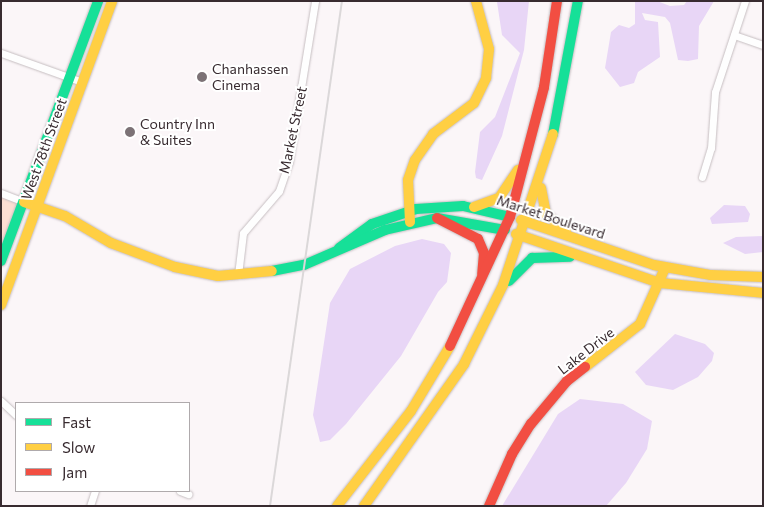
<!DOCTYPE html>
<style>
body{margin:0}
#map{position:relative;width:764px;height:507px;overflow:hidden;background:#fbf6f8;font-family:Commissioner,sans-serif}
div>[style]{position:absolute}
.green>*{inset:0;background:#fdded3}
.water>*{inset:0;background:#e8d6f6}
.roads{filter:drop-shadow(0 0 1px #c6bec1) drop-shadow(0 0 1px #c6bec1)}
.street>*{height:7px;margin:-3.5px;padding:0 3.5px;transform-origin:3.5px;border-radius:3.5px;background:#fefefe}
.fast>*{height:10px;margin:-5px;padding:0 5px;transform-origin:5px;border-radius:5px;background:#16e098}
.slow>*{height:10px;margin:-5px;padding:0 5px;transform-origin:5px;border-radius:5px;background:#ffcf43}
.jam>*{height:10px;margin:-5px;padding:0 5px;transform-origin:5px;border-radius:5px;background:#f24e42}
.rail>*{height:2px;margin:-1px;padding:0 1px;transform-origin:1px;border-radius:1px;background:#dbd8d9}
.dots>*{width:14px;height:14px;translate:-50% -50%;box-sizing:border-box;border:2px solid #fff;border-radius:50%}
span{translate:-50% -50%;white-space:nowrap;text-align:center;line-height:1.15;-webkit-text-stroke:4px #fff;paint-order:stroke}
.poi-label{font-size:14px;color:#382b30}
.left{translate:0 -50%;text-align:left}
.street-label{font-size:14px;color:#382b30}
.frame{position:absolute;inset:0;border:2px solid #382b30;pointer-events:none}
.legend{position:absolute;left:15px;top:402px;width:175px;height:90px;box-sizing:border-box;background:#fff;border:1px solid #afaaac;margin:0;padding:6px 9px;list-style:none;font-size:15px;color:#382b30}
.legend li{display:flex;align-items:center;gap:10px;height:25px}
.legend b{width:25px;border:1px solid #afaaac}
</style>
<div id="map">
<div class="green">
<i style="clip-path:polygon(1px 193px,24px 202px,1px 263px)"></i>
</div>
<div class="water">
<i style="clip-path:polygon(529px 1px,524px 50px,502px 136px,482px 180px,476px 178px,475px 172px,480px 132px,495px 117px,520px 53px,502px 35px,497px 2px)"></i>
<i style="clip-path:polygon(635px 1px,657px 1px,670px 6px,684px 5px,687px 1px,714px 1px,699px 26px,698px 59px,688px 61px,678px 60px,670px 23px,665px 17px,642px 13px,645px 20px,658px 22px,660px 57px,638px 72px,634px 83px,620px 87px,605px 68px,611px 32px,619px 25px,629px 28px,635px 24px)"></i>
<i style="clip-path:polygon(724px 205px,745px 206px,750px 214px,748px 222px,712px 224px,710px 218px)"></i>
<i style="clip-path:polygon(763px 236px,763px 252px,745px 254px,723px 243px,736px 237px)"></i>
<i style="clip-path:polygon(422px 239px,444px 244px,451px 253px,447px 282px,438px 292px,401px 356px,346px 424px,330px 440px,320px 442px,313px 415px,330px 303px,350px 269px,395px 246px)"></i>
<i style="clip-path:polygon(675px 334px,705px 344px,714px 353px,712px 361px,698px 377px,673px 390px,646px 385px,635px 372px)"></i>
<i style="clip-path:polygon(580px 399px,623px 404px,652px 421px,647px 449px,626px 483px,606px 506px,502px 506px,558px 414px)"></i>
</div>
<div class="roads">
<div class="street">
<i style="left:734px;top:35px;width:31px;rotate:19deg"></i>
<i style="left:1px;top:53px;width:86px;rotate:19.7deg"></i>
<i style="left:702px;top:177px;width:30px;rotate:-73deg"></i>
<i style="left:711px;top:148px;width:56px;rotate:-85.9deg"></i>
<i style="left:715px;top:92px;width:96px;rotate:-71.8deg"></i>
<i style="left:1px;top:193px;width:25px;rotate:21deg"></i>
<i style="left:238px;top:275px;width:42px;rotate:-83.2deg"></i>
<i style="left:243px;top:233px;width:55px;rotate:-49.4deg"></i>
<i style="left:279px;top:191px;width:31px;rotate:-71deg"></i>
<i style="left:289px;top:162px;width:163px;rotate:-80.8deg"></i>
<i style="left:1px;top:401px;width:21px;rotate:43deg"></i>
<i style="left:180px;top:491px;width:9px;rotate:21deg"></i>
<i style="left:90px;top:506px;width:16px;rotate:-72deg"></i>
</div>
<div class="fast">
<i style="left:553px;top:134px;width:135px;rotate:-79.4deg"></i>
<i style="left:339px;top:248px;width:41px;rotate:-36deg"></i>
<i style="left:372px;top:224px;width:46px;rotate:-18.8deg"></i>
<i style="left:416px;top:209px;width:47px;rotate:-3.7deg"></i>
<i style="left:463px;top:206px;width:48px;rotate:13.2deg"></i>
<i style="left:1px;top:261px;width:278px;rotate:-69.5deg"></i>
<i style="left:272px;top:271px;width:33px;rotate:-11deg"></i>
<i style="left:304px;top:265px;width:88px;rotate:-23.4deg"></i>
<i style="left:385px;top:230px;width:53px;rotate:-13deg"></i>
<i style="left:437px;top:218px;width:69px;rotate:10deg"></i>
<i style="left:509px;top:281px;width:33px;rotate:-45deg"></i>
<i style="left:532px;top:258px;width:38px;rotate:-2deg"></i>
</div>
<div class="slow">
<i style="left:541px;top:188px;width:26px;rotate:79deg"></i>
<i style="left:546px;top:214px;width:26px;rotate:40deg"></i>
<i style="left:24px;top:202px;width:43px;rotate:18.9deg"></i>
<i style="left:65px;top:216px;width:53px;rotate:30.4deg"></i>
<i style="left:111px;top:243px;width:68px;rotate:20.6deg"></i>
<i style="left:175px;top:267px;width:44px;rotate:11.8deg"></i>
<i style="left:218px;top:276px;width:54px;rotate:-5.3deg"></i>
<i style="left:474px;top:207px;width:27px;rotate:-20deg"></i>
<i style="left:499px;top:198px;width:34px;rotate:-56deg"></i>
<i style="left:521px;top:220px;width:140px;rotate:18.7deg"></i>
<i style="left:654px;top:265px;width:58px;rotate:10deg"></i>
<i style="left:711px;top:275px;width:52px;rotate:2.2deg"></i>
<i style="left:410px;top:222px;width:42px;rotate:-92.7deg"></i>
<i style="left:408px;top:180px;width:21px;rotate:-71deg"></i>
<i style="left:415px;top:160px;width:32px;rotate:-55deg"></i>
<i style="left:433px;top:134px;width:51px;rotate:-37.1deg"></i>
<i style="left:474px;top:103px;width:28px;rotate:-64deg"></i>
<i style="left:486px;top:78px;width:29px;rotate:-84deg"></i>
<i style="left:489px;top:49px;width:50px;rotate:-105.2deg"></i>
<i style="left:516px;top:234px;width:152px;rotate:18.8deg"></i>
<i style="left:660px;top:283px;width:103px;rotate:5.5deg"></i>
<i style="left:1px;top:305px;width:324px;rotate:-69.9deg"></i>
<i style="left:585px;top:367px;width:70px;rotate:-38deg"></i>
<i style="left:640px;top:324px;width:61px;rotate:-65.9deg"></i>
<i style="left:337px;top:506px;width:120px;rotate:-52.1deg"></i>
<i style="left:411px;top:411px;width:76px;rotate:-59deg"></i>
<i style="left:364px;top:506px;width:174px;rotate:-54.8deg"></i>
<i style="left:464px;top:364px;width:88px;rotate:-63.7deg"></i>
<i style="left:503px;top:285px;width:159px;rotate:-71.7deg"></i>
</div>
<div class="jam">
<i style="left:437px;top:218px;width:46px;rotate:27.1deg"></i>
<i style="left:478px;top:239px;width:15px;rotate:67deg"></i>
<i style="left:484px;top:253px;width:21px;rotate:95deg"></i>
<i style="left:450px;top:346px;width:142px;rotate:-65.1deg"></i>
<i style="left:510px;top:217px;width:134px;rotate:-75.3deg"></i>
<i style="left:544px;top:87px;width:87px;rotate:-81.4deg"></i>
<i style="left:489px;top:506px;width:57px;rotate:-66.1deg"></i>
<i style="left:512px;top:454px;width:36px;rotate:-58deg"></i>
<i style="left:531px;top:424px;width:56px;rotate:-50.1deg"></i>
<i style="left:567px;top:381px;width:23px;rotate:-38deg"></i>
</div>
</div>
<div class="rail">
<i style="left:270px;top:506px;width:510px;rotate:-81.89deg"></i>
</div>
<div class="dots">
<i style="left:202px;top:77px;background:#7c7276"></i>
<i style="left:130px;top:132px;background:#7c7276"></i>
</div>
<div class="poi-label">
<span class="left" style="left:212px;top:77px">Chanhassen<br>Cinema</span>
<span class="left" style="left:140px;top:132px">Country Inn<br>&amp; Suites</span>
</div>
<div class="street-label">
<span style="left:293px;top:130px;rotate:-78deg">Market Street</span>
<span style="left:44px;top:149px;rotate:-70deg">West 78th Street</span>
<span style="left:551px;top:217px;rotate:18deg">Market Boulevard</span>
<span style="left:586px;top:351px;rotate:-38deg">Lake Drive</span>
</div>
<div class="frame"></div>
<ul class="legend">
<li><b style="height:6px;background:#16e098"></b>Fast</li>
<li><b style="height:6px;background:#ffcf43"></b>Slow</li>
<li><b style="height:6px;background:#f24e42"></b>Jam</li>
</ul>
</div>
